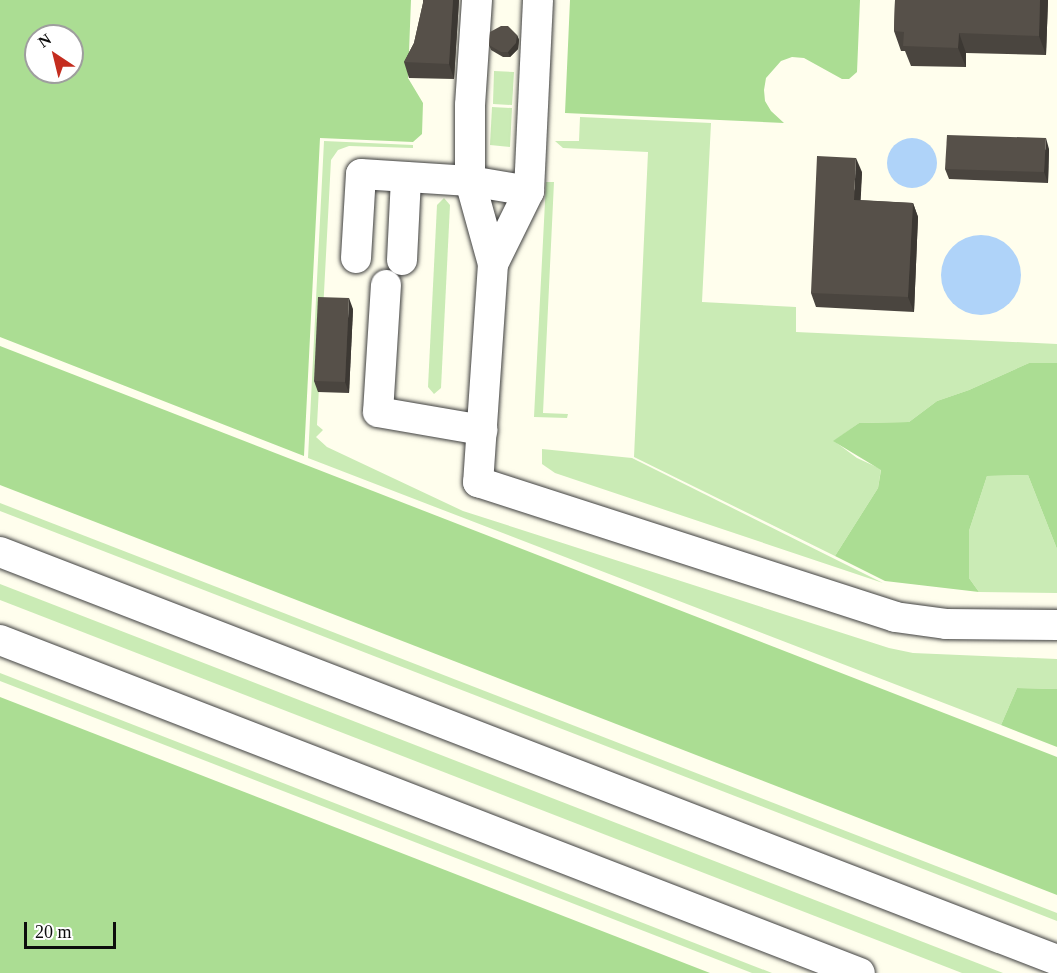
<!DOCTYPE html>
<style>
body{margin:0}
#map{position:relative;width:1057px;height:973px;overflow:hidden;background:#fffeed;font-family:Georgia,serif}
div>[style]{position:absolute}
.green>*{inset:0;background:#caebb5}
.forest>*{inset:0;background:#abdd93}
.water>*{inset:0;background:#afd3f9}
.round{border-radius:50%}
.roads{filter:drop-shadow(0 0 2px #404040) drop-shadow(0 0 2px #404040)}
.minor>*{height:30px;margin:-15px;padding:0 15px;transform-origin:15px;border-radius:15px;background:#fff}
.wall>*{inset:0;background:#4a453f}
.shaded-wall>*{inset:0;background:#3c3833}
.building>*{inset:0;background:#565049}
span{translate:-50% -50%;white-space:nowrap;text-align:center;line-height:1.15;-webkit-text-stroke:6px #fff;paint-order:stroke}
.north{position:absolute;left:24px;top:24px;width:60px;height:60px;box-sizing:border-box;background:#fff;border:2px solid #9e9e9e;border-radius:50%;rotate:325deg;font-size:16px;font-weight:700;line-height:24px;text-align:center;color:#0d0d0d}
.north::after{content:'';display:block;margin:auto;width:21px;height:27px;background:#c42d1f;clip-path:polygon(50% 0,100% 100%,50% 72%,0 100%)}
.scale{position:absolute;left:24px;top:922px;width:92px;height:27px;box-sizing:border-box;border:3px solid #0d0d0d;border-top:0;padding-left:8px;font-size:18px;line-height:21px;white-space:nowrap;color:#0d0d0d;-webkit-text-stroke:4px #fff;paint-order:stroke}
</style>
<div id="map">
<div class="green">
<i style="clip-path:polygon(494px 71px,514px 72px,512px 105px,493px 104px)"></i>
<i style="clip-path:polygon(492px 107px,512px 108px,510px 147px,490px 145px)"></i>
<i style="clip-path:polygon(580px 117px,711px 123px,702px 302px,796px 307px,796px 332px,1057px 344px,1057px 363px,1029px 363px,969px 390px,937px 401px,909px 422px,859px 423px,834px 441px,857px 458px,881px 469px,878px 488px,835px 556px,634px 457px,648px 152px,563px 148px,555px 141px,579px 141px)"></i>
<i style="clip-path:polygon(324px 141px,413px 145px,413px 148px,349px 146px,338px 150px,331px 160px,317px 425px,323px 430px,316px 437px,327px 447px,463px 511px,889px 648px,913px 653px,1057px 659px,1057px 689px,1017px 688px,1001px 725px,308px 458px)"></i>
<i style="clip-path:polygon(546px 182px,554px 182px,543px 413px,568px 414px,567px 418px,534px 417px)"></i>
<i style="clip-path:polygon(444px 198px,450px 205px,441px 388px,434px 394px,428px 387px,437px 205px)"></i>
<i style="clip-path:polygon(542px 449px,632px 458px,883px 583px,555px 473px,542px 464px)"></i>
<i style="clip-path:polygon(1028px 475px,1057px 549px,1057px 593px,979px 592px,969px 578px,969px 531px,987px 476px)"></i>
<i style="clip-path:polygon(0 503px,1057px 913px,1057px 921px,0 511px)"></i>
<i style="clip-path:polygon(0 584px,1003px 973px,962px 973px,0 600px)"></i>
<i style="clip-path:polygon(0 673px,772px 973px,752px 973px,0 681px)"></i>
</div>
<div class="forest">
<i style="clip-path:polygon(evenodd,0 0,411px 0,408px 78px,423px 103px,422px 134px,413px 142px,320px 138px,304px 456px,0 337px,0 0,36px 36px,72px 36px,72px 72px,36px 72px,36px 36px)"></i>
<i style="clip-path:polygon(570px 0,860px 0,857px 72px,849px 79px,842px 79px,804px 58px,792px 57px,781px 61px,766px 78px,764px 90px,765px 101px,771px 111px,784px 123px,565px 113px)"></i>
<i style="clip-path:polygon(0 346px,1057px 757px,1057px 895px,0 485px)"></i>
<i style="clip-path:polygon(1029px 363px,1057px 363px,1057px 549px,1028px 475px,987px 476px,969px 531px,969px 578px,979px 592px,885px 581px,835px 556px,878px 488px,881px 470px,833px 441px,859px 423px,909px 422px,937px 401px,969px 390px)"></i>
<i style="clip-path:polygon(1017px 688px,1057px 689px,1057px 747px,1001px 725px)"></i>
<i style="clip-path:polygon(0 697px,710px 973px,0 973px)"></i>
</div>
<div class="water">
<i class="round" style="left:887px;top:138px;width:50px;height:50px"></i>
<i class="round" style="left:941px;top:235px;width:80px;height:80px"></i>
</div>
<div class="roads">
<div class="minor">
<i style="left:477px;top:0;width:105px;rotate:93.8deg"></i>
<i style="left:470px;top:105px;width:76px;rotate:90deg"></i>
<i style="left:470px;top:181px;width:86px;rotate:74.5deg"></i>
<i style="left:493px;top:264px;width:219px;rotate:93.9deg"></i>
<i style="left:478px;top:482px;width:438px;rotate:17.9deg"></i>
<i style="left:895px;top:617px;width:51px;rotate:7.8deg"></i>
<i style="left:946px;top:624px;width:111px;rotate:0.5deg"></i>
<i style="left:356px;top:258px;width:84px;rotate:-86.6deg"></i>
<i style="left:361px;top:174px;width:109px;rotate:3.7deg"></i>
<i style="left:470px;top:181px;width:60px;rotate:9.6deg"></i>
<i style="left:402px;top:260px;width:83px;rotate:-87.2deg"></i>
<i style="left:493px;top:264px;width:81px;rotate:-63.7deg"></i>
<i style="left:529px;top:191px;width:191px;rotate:-87.3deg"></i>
<i style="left:386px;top:285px;width:127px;rotate:93.6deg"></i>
<i style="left:378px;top:412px;width:106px;rotate:9.8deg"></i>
<i style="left:0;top:552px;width:1133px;rotate:21.11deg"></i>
<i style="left:0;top:640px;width:922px;rotate:21.17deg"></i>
</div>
</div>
<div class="wall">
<i style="clip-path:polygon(423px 0,459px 0,454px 79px,409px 78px,404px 62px,414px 43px,423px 3px)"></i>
<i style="clip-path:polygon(895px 0,1048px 0,1046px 55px,966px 53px,966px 67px,911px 66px,905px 51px,901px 51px,894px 31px)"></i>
<i style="clip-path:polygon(517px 35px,519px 40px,518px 49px,510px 57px,503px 57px,491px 50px,489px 45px)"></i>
<i style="clip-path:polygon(1049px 149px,1048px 183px,949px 179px,945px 169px)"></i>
<i style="clip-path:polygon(862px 172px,860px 200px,913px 203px,918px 217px,914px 312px,816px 307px,811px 293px)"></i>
<i style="clip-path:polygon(353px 309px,349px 393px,318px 392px,314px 381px)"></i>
</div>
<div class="shaded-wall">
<i style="clip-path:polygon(453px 0,459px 0,454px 79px,449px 64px)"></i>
<i style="clip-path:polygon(1040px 0,1048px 0,1046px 55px,1039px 36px)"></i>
<i style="clip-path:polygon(959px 33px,966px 53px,966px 67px,958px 48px)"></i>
<i style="clip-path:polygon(517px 35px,519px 40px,518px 49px,510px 57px,508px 52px)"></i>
<i style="clip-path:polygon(1046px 138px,1049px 149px,1048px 183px,1044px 172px)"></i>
<i style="clip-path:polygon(856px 158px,862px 172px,860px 215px,854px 200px)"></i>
<i style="clip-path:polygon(913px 203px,918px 217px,914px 312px,908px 297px)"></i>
<i style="clip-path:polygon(349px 298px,353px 309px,349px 393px,345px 382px)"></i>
</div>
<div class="building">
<i style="clip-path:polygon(423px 0,453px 0,449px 64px,404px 62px,414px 43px,423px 3px)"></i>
<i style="clip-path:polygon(895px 0,1040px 0,1039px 36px,959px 33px,958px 48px,903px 46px,904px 32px,894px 31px)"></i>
<i style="clip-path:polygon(501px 26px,508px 26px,517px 35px,516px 43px,508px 52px,501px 52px,489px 45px,490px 32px)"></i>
<i style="clip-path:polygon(947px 135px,1046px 138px,1044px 172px,945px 169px)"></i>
<i style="clip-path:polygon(817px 156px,856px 158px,854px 200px,913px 203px,908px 297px,811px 293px)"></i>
<i style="clip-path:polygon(318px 297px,349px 298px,345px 382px,314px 381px)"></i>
</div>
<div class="north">N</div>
<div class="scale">20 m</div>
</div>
